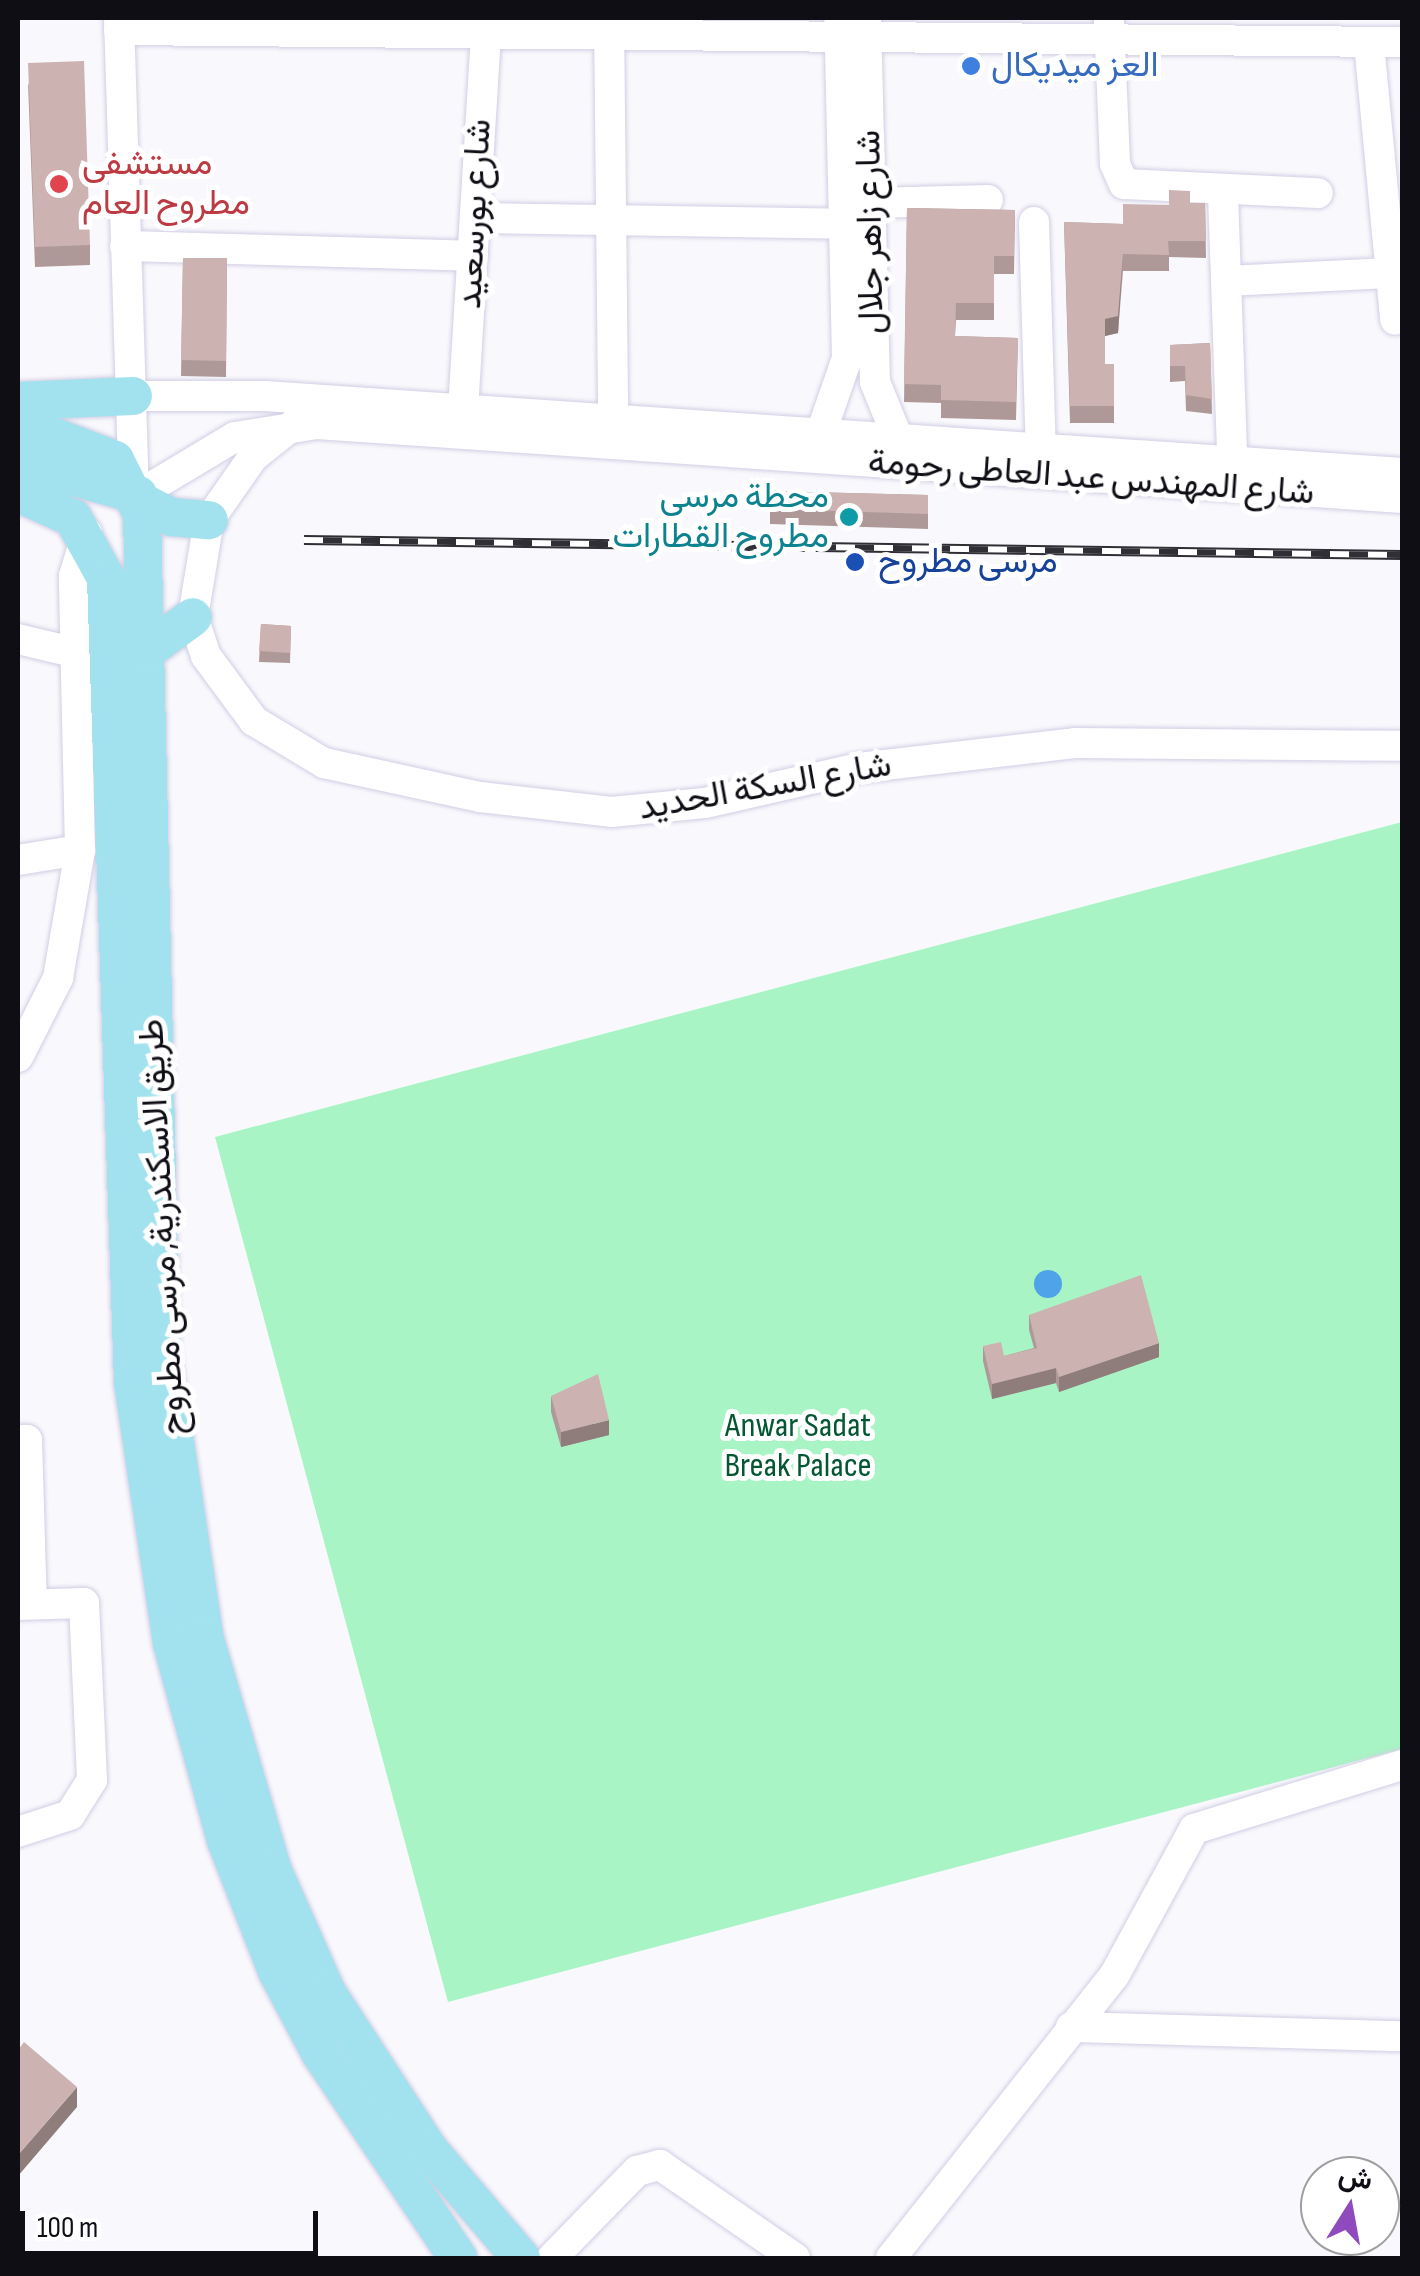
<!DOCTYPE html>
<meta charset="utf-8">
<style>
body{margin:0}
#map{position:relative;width:1420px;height:2276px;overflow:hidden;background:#f9f9fd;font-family:"Sofia Sans Condensed",Vazirmatn,sans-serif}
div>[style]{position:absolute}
.green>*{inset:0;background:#a8f4c4}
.water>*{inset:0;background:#4fa3e8}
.round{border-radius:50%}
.roads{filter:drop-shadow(0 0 2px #d1cee4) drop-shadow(0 0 2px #d1cee4)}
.minor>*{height:30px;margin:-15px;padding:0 15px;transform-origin:15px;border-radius:15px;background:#fff}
.major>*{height:38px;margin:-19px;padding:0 19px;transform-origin:19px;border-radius:19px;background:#a2e2ee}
.rail>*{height:10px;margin-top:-5px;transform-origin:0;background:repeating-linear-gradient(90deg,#fff 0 19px,#2f2f35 0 38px);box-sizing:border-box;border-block:2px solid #2f2f35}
.wall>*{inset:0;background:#af9998}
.shaded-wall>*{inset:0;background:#8f7d7c}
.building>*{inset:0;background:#ccb2b1}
.dots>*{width:28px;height:28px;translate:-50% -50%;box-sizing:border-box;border:5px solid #fff;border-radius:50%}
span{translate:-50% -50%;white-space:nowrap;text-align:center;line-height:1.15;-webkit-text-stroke:10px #fff;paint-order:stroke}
.shop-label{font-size:35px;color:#366cbe}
.left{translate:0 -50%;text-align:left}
.health-label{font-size:35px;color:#be3a42}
.street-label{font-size:35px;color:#0f0e15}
.culture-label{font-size:35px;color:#0d838f}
.right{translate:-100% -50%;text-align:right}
.transit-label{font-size:35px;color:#164399}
.park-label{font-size:35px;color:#035732}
.frame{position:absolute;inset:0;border:20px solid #0f0e15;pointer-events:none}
.north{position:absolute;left:1300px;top:2156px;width:100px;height:100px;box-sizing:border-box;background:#fff;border:2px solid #9f9fa1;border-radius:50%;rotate:11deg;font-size:28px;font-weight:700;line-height:40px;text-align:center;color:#0f0e15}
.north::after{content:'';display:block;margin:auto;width:35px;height:45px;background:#8f4abe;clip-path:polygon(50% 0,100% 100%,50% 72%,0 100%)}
.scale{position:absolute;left:20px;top:2211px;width:298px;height:45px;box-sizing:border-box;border:5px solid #0f0e15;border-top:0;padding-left:12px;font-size:30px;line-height:35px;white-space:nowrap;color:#0f0e15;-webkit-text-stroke:8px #fff;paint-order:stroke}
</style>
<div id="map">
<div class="green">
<i style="clip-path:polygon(1402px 822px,1402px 1749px,448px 2002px,215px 1137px)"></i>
</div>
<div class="water">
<i class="round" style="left:1034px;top:1270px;width:28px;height:28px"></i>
</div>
<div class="roads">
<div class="minor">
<i style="left:119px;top:18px;width:467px;rotate:88.2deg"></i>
<i style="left:609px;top:18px;width:403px;rotate:89.4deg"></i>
<i style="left:866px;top:18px;width:364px;rotate:88.6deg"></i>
<i style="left:875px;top:382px;width:64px;rotate:67.9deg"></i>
<i style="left:1109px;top:20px;width:144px;rotate:87.6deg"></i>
<i style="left:1115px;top:164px;width:22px;rotate:66deg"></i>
<i style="left:1124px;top:184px;width:194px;rotate:2.7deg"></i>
<i style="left:119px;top:30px;width:1283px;rotate:0.54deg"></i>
<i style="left:1369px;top:43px;width:278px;rotate:84.6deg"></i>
<i style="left:1223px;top:194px;width:293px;rotate:88deg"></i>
<i style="left:870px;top:203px;width:118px;rotate:-1.5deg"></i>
<i style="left:476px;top:218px;width:368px;rotate:0.9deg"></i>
<i style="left:1034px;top:222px;width:230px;rotate:88.3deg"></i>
<i style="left:125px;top:246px;width:348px;rotate:1.6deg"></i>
<i style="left:1227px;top:281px;width:162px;rotate:-2.8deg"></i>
<i style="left:133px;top:396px;width:132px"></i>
<i style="left:265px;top:396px;width:1140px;rotate:3.87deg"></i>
<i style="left:463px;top:410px;width:393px;rotate:-86.5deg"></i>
<i style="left:293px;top:425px;width:51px;rotate:141.3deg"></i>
<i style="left:253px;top:457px;width:77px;rotate:124.9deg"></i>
<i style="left:209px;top:520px;width:98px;rotate:99.4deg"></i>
<i style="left:193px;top:617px;width:41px;rotate:71.6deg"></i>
<i style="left:206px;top:656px;width:81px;rotate:53.6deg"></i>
<i style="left:254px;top:721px;width:82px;rotate:31deg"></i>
<i style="left:324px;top:763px;width:160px;rotate:12.3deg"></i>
<i style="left:480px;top:797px;width:132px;rotate:6.5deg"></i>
<i style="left:611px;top:812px;width:94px;rotate:-5.5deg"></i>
<i style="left:705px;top:803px;width:158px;rotate:-12.8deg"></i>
<i style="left:859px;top:768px;width:217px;rotate:-6.6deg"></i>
<i style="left:1075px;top:743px;width:327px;rotate:0.5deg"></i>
<i style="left:820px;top:436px;width:83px;rotate:-70.9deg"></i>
<i style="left:847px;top:358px;width:340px;rotate:-91.3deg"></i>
<i style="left:138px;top:495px;width:113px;rotate:-30.9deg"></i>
<i style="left:235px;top:437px;width:83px;rotate:-9deg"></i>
<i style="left:317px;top:424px;width:1088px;rotate:3.9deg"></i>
<i style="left:18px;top:639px;width:65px;rotate:13.4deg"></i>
<i style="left:18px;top:860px;width:63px;rotate:-9.2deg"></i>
<i style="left:18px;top:1057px;width:89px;rotate:-63.1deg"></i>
<i style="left:58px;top:978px;width:130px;rotate:-80.2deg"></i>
<i style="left:80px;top:850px;width:274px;rotate:-91.3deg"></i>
<i style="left:74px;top:576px;width:45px;rotate:-73.2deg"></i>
<i style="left:18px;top:1440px;width:9px"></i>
<i style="left:27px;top:1440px;width:164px;rotate:88.3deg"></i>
<i style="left:18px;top:1605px;width:66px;rotate:-1.7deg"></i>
<i style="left:84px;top:1603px;width:177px;rotate:87.4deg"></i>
<i style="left:92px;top:1780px;width:41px;rotate:122.2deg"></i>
<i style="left:70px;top:1815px;width:55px;rotate:161.9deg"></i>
<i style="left:1071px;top:2027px;width:331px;rotate:1.6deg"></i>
<i style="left:552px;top:2258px;width:122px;rotate:-45.7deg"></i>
<i style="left:637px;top:2171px;width:24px;rotate:-15deg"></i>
<i style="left:660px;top:2165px;width:164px;rotate:34.6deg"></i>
<i style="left:891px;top:2258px;width:360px;rotate:-51.7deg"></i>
<i style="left:1114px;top:1976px;width:167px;rotate:-61.4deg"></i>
<i style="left:1194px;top:1829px;width:218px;rotate:-17.1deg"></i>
</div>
<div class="major">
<i style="left:18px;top:401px;width:115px;rotate:-2.5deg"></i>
<i style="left:18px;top:423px;width:104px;rotate:20.9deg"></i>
<i style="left:115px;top:460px;width:60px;rotate:63.4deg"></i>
<i style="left:142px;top:514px;width:836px;rotate:88.7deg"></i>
<i style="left:161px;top:1350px;width:289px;rotate:81.4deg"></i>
<i style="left:204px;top:1636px;width:243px;rotate:73.7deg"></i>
<i style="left:272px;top:1869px;width:136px;rotate:66.1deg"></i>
<i style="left:327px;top:1993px;width:187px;rotate:57deg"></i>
<i style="left:429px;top:2150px;width:142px;rotate:49.6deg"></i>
<i style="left:18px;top:461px;width:125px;rotate:15.8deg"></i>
<i style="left:18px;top:493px;width:60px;rotate:24.4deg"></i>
<i style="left:73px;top:518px;width:68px;rotate:61.2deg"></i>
<i style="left:106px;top:578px;width:804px;rotate:88.08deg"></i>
<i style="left:133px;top:1382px;width:264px;rotate:81.5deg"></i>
<i style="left:172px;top:1643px;width:204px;rotate:74.7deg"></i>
<i style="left:226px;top:1840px;width:141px;rotate:68.7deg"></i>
<i style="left:277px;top:1971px;width:94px;rotate:62.1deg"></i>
<i style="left:321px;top:2054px;width:246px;rotate:56.1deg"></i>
<i style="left:140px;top:501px;width:36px;rotate:27deg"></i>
<i style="left:172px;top:517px;width:37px;rotate:5deg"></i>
<i style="left:149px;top:649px;width:54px;rotate:-36deg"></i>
</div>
</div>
<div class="rail">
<i style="left:304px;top:540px;width:1098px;rotate:0.78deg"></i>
</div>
<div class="wall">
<i style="clip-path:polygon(28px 83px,90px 245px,90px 265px,35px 267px)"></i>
<i style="clip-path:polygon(1190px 203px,1205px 203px,1206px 258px,1169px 257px,1169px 271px,1123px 271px,1118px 333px,1105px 336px,1105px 364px,1114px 364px,1114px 423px,1070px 423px,1064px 222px,1123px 224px,1169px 205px)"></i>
<i style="clip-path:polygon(907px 208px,1015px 210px,1014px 274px,994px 274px,994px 320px,956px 320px,955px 336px,1018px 338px,1016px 420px,941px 418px,941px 403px,904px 402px)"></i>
<i style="clip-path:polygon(183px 258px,227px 258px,226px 377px,181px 376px)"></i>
<i style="clip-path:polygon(1210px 343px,1212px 414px,1186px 411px,1185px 381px,1170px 382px,1170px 345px)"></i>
<i style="clip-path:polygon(770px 491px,928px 495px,928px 529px,770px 524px)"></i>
<i style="clip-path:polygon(261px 624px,291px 626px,290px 663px,259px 662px)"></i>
<i style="clip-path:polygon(1029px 1315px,1159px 1357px,1059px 1392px,1056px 1383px,992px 1399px,983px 1361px,983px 1346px,1004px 1356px,1034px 1348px,1029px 1330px)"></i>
<i style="clip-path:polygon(551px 1396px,609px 1435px,561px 1447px,551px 1412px)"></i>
</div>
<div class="shaded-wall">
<i style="clip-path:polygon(1123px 254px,1118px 333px,1105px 336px,1105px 319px)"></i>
<i style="clip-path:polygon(1159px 1343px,1159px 1357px,1059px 1392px,1059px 1377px)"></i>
<i style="clip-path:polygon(1056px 1368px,1056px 1383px,992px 1399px,992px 1384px)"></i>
<i style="clip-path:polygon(609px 1420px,609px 1435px,561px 1447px,561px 1432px)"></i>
<i style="clip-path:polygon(77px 2087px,77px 2107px,18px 2176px,18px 2155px)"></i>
</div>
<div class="building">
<i style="clip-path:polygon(84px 61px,90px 245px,35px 247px,28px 63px)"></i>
<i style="clip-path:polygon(1169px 190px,1190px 191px,1190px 203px,1205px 203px,1206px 241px,1168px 241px,1169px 255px,1123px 254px,1118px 316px,1105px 319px,1105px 364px,1114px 364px,1114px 406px,1070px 406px,1064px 222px,1123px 224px,1123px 204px,1169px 205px)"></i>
<i style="clip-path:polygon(907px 208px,1015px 210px,1014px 256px,994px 256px,994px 303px,956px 303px,955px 336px,1018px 338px,1016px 402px,941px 400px,941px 385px,904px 384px)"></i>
<i style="clip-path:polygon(183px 258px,227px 258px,226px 361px,181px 360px)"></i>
<i style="clip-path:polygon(1210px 343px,1212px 399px,1186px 395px,1185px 366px,1170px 366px,1170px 345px)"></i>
<i style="clip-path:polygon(770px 491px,928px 495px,928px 514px,770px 509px)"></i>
<i style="clip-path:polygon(261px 624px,291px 626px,290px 653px,259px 651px)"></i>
<i style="clip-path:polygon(1141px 1275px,1159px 1343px,1059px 1377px,1056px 1368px,992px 1384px,983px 1346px,1001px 1342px,1004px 1356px,1037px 1348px,1029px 1315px)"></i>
<i style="clip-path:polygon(598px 1374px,609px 1420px,561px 1432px,551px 1396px)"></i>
<i style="clip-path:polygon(24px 2042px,77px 2087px,18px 2155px,18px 2050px)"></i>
</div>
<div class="dots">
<i style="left:971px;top:66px;background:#3f7fe0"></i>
<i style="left:59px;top:184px;background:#e0444e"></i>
<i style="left:849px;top:517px;background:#0f9aa8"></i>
<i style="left:855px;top:562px;background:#1a4fb4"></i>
</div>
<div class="shop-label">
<span class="left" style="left:991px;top:66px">العز ميديكال</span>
</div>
<div class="health-label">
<span class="left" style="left:82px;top:184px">مستشفى<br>مطروح العام</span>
</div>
<div class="street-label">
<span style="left:475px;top:214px;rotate:-87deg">شارع بورسعيد</span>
<span style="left:871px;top:232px;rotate:-91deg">شارع زاهر جلال</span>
<span style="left:1091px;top:478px;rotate:4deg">شارع المهندس عبد العاطى رحومة</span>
<span style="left:765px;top:787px;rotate:-10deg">شارع السكة الحديد</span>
<span style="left:163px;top:1227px;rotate:-93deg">طريق الاسكندرية, مرسى مطروح</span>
</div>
<div class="culture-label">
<span class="right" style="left:829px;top:517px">محطة مرسى<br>مطروح القطارات</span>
</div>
<div class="transit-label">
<span class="left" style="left:878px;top:562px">مرسى مطروح</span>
</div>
<div class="park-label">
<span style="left:798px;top:1446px">Anwar Sadat<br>Break Palace</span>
</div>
<div class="frame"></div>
<div class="north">ش</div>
<div class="scale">100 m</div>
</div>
